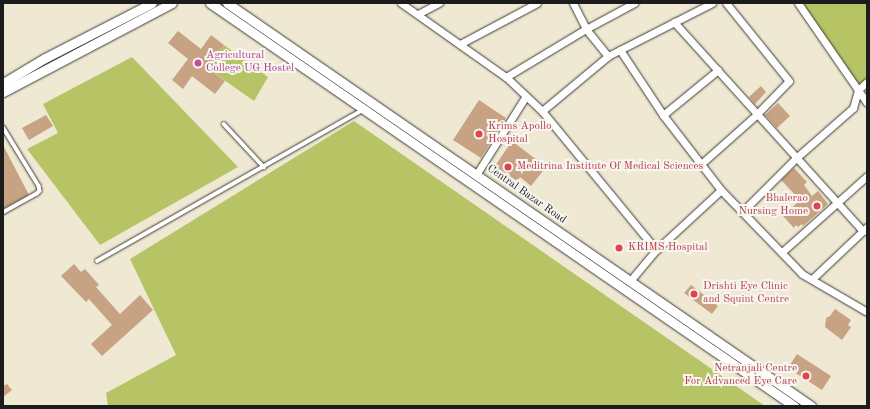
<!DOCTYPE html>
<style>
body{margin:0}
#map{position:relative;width:870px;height:409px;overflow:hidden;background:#efe9d3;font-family:"Old Standard TT",serif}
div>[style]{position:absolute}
.green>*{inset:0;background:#b6c466}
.building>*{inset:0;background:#c7a283}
.roads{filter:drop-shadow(0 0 1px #3c3b37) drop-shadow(0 0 1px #3c3b37)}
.service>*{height:3.5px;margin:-1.75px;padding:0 1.75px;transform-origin:1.75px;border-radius:1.75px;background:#fff}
.minor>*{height:7px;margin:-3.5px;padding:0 3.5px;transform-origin:3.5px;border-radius:3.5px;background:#fff}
.secondary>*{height:9px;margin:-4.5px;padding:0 4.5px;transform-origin:4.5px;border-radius:4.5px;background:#fff}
.dots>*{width:11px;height:11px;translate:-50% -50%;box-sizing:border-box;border:2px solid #f6f6f2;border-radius:50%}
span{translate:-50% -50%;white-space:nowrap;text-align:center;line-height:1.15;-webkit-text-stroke:4px #f6f6f2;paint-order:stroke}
.hotel-label{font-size:11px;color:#b23c85}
.left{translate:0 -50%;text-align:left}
.health-label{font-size:11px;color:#be3a42}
.right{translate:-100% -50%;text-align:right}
.street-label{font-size:11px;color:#1c1c1c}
.frame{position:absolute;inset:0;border:4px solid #1c1c1c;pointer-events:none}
</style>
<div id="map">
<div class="green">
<i style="clip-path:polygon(798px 3px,867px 3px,867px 82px,858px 90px)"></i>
<i style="clip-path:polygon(224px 45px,268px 77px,254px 101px,207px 68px)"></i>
<i style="clip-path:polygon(132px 57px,238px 167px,100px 245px,27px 149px,58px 133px,43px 104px)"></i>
<i style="clip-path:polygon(354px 121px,765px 406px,108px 406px,106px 393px,176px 355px,130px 259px)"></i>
</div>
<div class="building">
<i style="clip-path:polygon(178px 31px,201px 49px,211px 35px,224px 45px,207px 68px,225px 81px,215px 94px,192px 76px,183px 89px,172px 80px,188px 59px,168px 43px)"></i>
<i style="clip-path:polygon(761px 86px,766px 92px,755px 104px,749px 97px)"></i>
<i style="clip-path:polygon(479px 100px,506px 118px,481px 158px,453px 140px)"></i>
<i style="clip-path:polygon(778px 103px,790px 116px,777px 128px,765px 115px)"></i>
<i style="clip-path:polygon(46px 115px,53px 126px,29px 140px,22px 128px)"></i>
<i style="clip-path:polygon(512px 141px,546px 167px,531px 186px,520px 177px,517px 181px,495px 166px)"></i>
<i style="clip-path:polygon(3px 145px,29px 195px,3px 209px)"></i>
<i style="clip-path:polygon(794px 168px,807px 182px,804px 185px,812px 196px,818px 191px,828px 204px,803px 226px,802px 224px,798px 227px,796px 225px,794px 228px,783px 216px,800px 200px,781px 180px)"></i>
<i style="clip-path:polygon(74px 264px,81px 272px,85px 269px,99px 285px,96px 287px,120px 314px,140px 295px,153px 310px,102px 356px,91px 344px,112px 325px,89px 299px,86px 302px,61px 276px)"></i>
<i style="clip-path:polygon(691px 285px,718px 306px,712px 314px,684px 293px)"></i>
<i style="clip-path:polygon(835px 309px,851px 320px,848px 325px,851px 327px,842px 340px,825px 327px,826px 318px,830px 316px)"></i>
<i style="clip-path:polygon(797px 354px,831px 376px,822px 390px,788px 368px)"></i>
<i style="clip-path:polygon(7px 384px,12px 390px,3px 397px,3px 386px)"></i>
</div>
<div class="roads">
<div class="service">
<i style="left:224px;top:124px;width:59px;rotate:47.1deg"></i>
<i style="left:3px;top:127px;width:69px;rotate:58.6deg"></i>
<i style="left:39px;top:186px;width:5px;rotate:79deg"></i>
<i style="left:40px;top:191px;width:4px;rotate:135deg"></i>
<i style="left:37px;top:194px;width:39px;rotate:151deg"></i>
<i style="left:97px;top:261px;width:306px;rotate:-29.6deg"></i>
</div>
<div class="minor">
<i style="left:401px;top:3px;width:128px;rotate:35.2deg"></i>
<i style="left:506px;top:77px;width:50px;rotate:43.4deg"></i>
<i style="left:542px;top:111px;width:180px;rotate:50.6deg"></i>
<i style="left:573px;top:3px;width:29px;rotate:63deg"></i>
<i style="left:586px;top:29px;width:35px;rotate:51deg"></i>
<i style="left:798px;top:3px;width:121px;rotate:55.4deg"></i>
<i style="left:418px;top:14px;width:24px;rotate:-28deg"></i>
<i style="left:674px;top:22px;width:282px;rotate:47.9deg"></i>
<i style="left:460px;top:44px;width:87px;rotate:-28deg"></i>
<i style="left:620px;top:50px;width:78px;rotate:56.5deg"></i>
<i style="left:663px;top:115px;width:95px;rotate:52.3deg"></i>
<i style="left:721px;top:190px;width:117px;rotate:46deg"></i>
<i style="left:802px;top:274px;width:75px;rotate:30.3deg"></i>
<i style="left:506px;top:77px;width:93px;rotate:-31deg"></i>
<i style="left:586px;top:29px;width:55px;rotate:-28.4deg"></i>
<i style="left:542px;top:111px;width:86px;rotate:-39.8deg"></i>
<i style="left:608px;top:56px;width:117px;rotate:-27deg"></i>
<i style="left:663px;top:115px;width:71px;rotate:-39.3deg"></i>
<i style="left:701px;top:164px;width:74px;rotate:-41.7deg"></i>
<i style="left:756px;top:115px;width:47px;rotate:-45.9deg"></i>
<i style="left:789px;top:81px;width:100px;rotate:-128.9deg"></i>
<i style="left:476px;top:175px;width:93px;rotate:-57.7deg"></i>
<i style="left:742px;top:212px;width:76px;rotate:-45deg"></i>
<i style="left:796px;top:158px;width:76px;rotate:-41.3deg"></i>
<i style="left:853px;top:108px;width:19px;rotate:-74deg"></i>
<i style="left:858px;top:90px;width:12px;rotate:-42deg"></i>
<i style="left:782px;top:252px;width:114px;rotate:-41.8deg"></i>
<i style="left:812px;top:279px;width:76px;rotate:-43.4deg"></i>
<i style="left:630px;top:281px;width:40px;rotate:-50deg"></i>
<i style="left:656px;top:250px;width:88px;rotate:-42.7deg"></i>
</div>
<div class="secondary">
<i style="left:210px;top:3px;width:710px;rotate:34.61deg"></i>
<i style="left:227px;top:3px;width:710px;rotate:34.61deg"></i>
<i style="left:3px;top:83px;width:49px;rotate:-30.8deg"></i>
<i style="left:45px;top:58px;width:120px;rotate:-27.2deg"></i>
<i style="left:3px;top:92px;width:191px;rotate:-27.8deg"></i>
</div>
</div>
<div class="dots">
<i style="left:198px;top:63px;background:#d1479c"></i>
<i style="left:479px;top:134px;background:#e0444e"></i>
<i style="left:508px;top:167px;background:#e0444e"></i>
<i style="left:817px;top:206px;background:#e0444e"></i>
<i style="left:619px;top:248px;background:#e0444e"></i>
<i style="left:694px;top:294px;background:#e0444e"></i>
<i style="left:806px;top:376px;background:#e0444e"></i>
</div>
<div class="hotel-label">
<span class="left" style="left:206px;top:63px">Agricultural<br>College UG Hostel</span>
</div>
<div class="health-label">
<span class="left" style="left:488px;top:134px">Krims Apollo<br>Hospital</span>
<span class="left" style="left:517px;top:167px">Meditrina Institute Of Medical Sciences</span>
<span class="right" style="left:808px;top:206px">Bhalerao<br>Nursing Home</span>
<span class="left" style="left:628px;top:248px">KRIMS Hospital</span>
<span class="left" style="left:703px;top:294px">Drishti Eye Clinic<br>and Squint Centre</span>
<span class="right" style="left:797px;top:376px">Netranjali Centre<br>For Advanced Eye Care</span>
</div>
<div class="street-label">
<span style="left:526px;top:195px;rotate:35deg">Central Bazar Road</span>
</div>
<div class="frame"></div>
</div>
